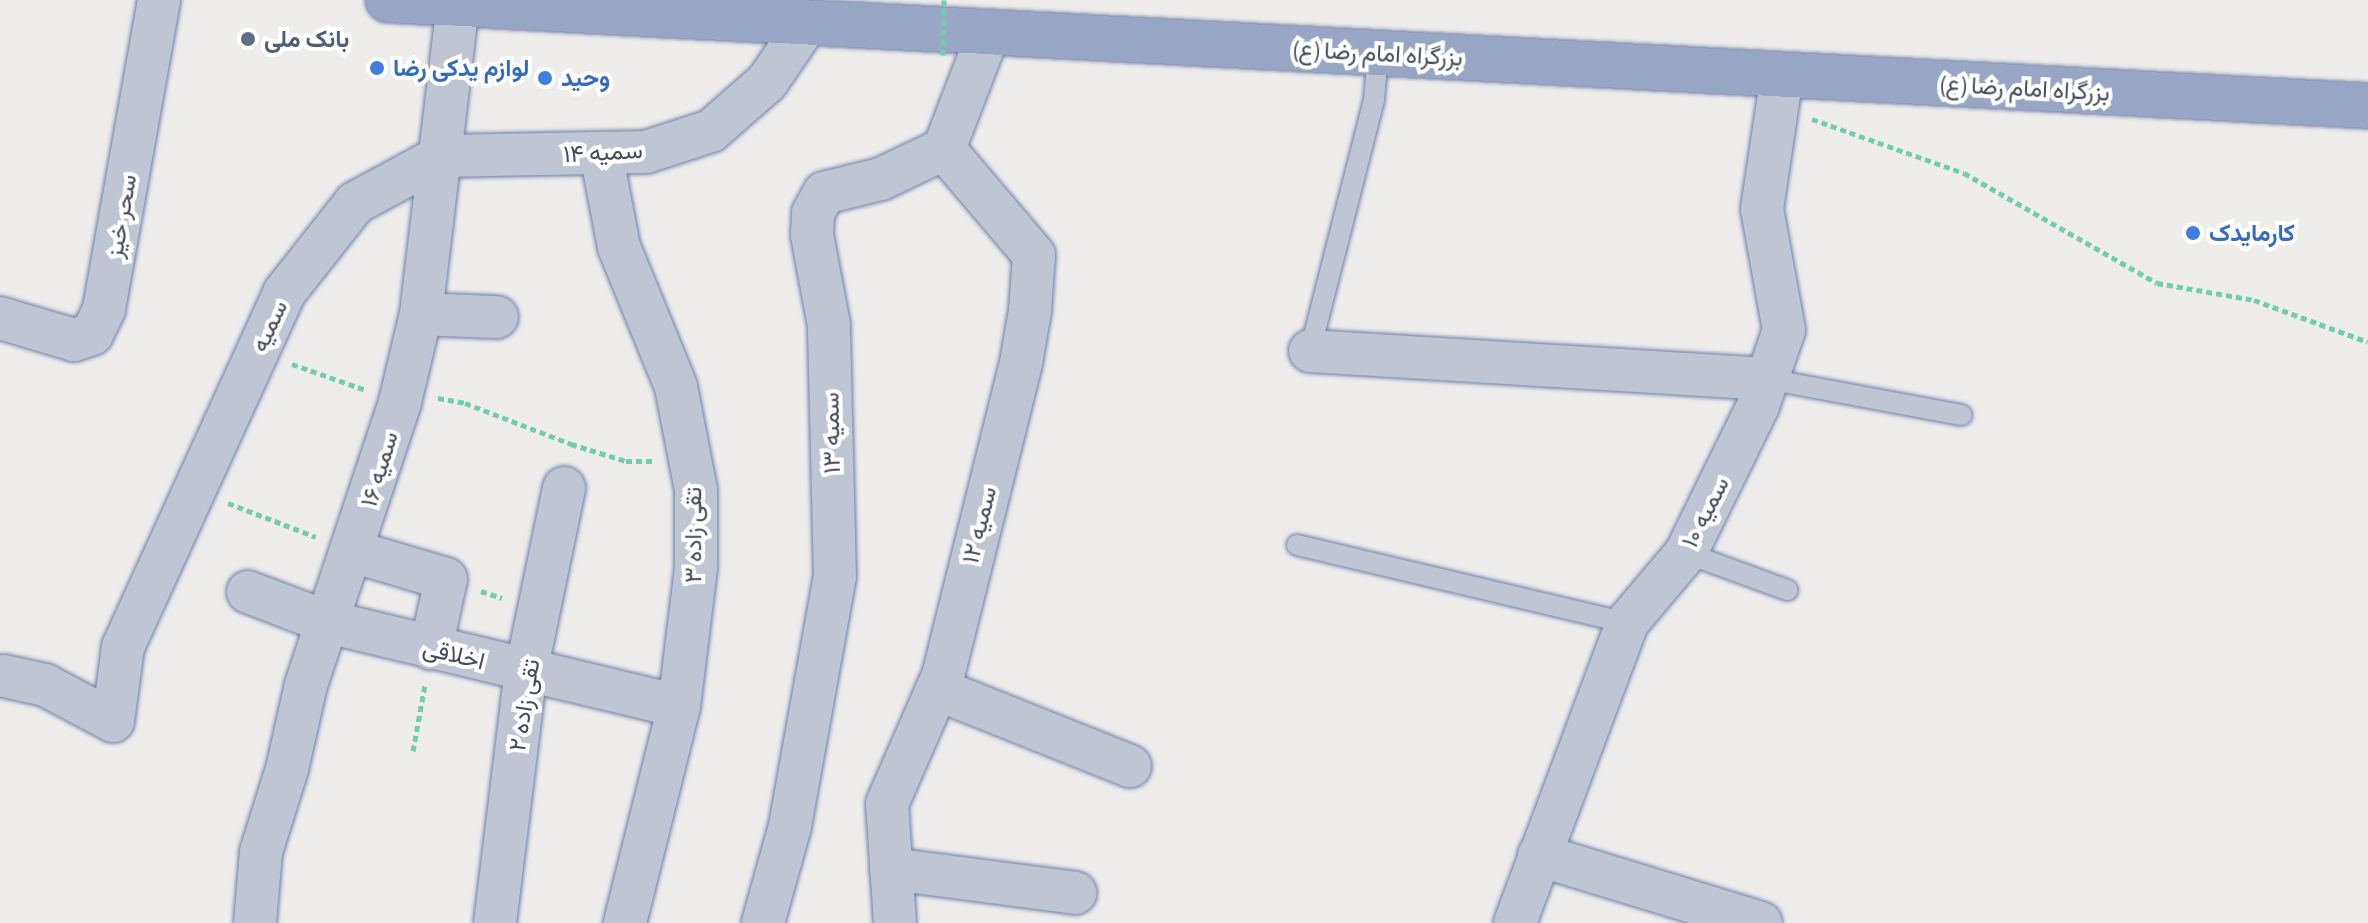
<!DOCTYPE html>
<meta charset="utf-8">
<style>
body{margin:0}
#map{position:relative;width:2368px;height:923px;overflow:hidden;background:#efecec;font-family:"PT Sans Narrow",Vazirmatn,sans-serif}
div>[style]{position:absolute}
.path>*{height:5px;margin-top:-2.5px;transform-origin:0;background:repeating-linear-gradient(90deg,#70cdae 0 6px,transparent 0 10px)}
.roads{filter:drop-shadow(0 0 2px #6d80a8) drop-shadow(0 0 2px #6d80a8)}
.service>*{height:20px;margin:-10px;padding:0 10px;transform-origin:10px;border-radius:10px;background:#bfc5d2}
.minor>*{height:42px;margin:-21px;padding:0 21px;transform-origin:21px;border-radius:21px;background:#bfc5d2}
.trunk>*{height:44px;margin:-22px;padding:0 22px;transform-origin:22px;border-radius:22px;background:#96a6c4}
.path-bridge>*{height:5px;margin-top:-2.5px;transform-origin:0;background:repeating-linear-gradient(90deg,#70cdae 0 6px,transparent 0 10px)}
.dots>*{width:22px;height:22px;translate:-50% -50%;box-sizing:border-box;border:4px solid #fff;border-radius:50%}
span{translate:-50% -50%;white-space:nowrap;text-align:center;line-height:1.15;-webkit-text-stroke:8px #fff;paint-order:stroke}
.service-label{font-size:24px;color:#4e5e75;font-weight:700}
.left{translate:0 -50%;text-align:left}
.street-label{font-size:24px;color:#444c59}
.shop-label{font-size:24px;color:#366cbe;font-weight:700}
</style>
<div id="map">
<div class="path">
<i style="left:1812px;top:119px;width:161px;rotate:19.6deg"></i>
<i style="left:1964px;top:173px;width:222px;rotate:29.7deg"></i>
<i style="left:2157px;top:283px;width:98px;rotate:9.9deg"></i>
<i style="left:2254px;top:300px;width:121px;rotate:20.2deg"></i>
<i style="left:292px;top:364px;width:78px;rotate:19.4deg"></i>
<i style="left:438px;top:398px;width:27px;rotate:10deg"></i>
<i style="left:465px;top:403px;width:114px;rotate:21.1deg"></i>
<i style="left:571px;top:444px;width:58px;rotate:17.2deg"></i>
<i style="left:626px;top:461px;width:27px"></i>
<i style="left:228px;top:503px;width:94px;rotate:21.1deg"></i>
<i style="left:481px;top:591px;width:22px;rotate:18deg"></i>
<i style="left:413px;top:751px;width:67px;rotate:-79.7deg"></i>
</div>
<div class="roads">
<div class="service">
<i style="left:1310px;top:351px;width:259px;rotate:-75.7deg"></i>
<i style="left:1374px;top:100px;width:47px;rotate:-85.1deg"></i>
<i style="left:1767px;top:379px;width:198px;rotate:10.5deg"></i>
<i style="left:1297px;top:545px;width:339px;rotate:13.3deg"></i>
<i style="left:1686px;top:553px;width:108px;rotate:20.1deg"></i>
</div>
<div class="minor">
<i style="left:601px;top:153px;width:96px;rotate:79.2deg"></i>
<i style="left:619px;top:247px;width:151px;rotate:67.8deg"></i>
<i style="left:676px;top:387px;width:105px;rotate:79deg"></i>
<i style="left:696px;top:490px;width:78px;rotate:90deg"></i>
<i style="left:696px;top:568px;width:139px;rotate:97deg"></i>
<i style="left:679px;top:706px;width:224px;rotate:104deg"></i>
<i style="left:421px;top:314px;width:76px;rotate:2.3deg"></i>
<i style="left:0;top:318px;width:77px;rotate:16.6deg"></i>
<i style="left:74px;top:340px;width:19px;rotate:-18deg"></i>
<i style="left:92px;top:334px;width:28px;rotate:-64deg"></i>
<i style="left:104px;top:309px;width:314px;rotate:-79.9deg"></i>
<i style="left:1310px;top:351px;width:458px;rotate:3.5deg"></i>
<i style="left:352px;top:551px;width:98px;rotate:16.6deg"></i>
<i style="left:446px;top:579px;width:71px;rotate:102.3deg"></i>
<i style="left:248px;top:592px;width:81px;rotate:20.9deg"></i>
<i style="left:324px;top:621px;width:365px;rotate:13.5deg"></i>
<i style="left:4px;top:676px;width:42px;rotate:12.4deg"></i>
<i style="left:45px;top:685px;width:77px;rotate:27.9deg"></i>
<i style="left:113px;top:721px;width:75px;rotate:-82.3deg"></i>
<i style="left:123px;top:647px;width:389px;rotate:-65.5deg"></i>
<i style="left:284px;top:293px;width:115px;rotate:-51.7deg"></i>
<i style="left:355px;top:203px;width:99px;rotate:-28.4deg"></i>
<i style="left:442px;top:156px;width:204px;rotate:-1.1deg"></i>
<i style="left:646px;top:152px;width:68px;rotate:-17.9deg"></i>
<i style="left:711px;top:131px;width:74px;rotate:-41.2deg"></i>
<i style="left:767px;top:82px;width:73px;rotate:-55.7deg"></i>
<i style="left:937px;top:689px;width:208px;rotate:21.8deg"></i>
<i style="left:1539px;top:855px;width:232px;rotate:17deg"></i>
<i style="left:891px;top:869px;width:186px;rotate:7.4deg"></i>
<i style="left:255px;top:923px;width:71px;rotate:-85.2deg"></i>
<i style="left:261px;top:852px;width:87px;rotate:-72.6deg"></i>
<i style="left:287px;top:769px;width:86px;rotate:-77.3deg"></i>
<i style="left:306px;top:685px;width:298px;rotate:-71.6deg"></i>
<i style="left:400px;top:402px;width:90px;rotate:-76.6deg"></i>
<i style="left:421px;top:314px;width:312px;rotate:-83.2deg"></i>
<i style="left:495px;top:923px;width:253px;rotate:-83deg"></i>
<i style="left:526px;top:672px;width:188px;rotate:-78.3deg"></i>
<i style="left:763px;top:923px;width:101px;rotate:-74.4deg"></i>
<i style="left:790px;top:826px;width:253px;rotate:-79.8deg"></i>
<i style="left:835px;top:577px;width:252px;rotate:-91.4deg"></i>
<i style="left:829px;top:325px;width:92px;rotate:-100.7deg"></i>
<i style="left:812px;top:235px;width:22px;rotate:-87deg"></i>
<i style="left:813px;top:213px;width:23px;rotate:-61deg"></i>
<i style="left:824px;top:193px;width:59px;rotate:-13.8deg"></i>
<i style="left:881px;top:179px;width:70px;rotate:-25.5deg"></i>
<i style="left:944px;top:149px;width:125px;rotate:-69deg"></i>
<i style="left:895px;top:923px;width:119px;rotate:-93.8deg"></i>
<i style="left:887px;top:804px;width:140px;rotate:-66.4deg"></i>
<i style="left:943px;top:676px;width:323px;rotate:-76deg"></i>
<i style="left:1021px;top:363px;width:53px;rotate:-80.2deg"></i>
<i style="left:1030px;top:311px;width:56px;rotate:-85.9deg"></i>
<i style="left:1034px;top:255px;width:139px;rotate:-130.3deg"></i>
<i style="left:1515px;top:923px;width:320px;rotate:-69.5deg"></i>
<i style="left:1627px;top:623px;width:92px;rotate:-49.9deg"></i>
<i style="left:1686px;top:553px;width:164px;rotate:-63.9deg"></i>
<i style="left:1758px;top:406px;width:80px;rotate:-71.1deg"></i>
<i style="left:1784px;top:330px;width:123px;rotate:-100.3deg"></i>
<i style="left:1762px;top:209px;width:135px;rotate:-81.5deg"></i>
</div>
<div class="trunk">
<i style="left:388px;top:0;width:1983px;rotate:3.06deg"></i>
</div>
</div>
<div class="path-bridge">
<i style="left:943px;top:55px;width:55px;rotate:-89deg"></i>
</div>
<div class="dots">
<i style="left:248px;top:39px;background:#5c6f8a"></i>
<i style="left:377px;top:68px;background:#3f7fe0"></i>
<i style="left:545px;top:78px;background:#3f7fe0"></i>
<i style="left:2193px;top:233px;background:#3f7fe0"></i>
</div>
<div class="service-label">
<span class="left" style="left:264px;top:39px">بانک ملی</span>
</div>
<div class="street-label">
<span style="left:1378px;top:53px;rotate:3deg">بزرگراه امام رضا (ع)</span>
<span style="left:2025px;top:88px;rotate:3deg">بزرگراه امام رضا (ع)</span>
<span style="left:603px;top:152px;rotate:-3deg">سمیه ۱۴</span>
<span style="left:121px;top:216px;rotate:-80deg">سحر خیز</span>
<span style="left:269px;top:326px;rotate:-65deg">سمیه</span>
<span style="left:831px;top:433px;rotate:-91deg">سمیه ۱۳</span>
<span style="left:379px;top:469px;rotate:-73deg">سمیه ۱۶</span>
<span style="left:1705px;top:512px;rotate:-63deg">سمیه ۱۰</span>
<span style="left:979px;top:525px;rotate:-76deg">سمیه ۱۲</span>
<span style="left:693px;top:535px;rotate:-90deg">تقی زاده ۳</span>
<span style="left:454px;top:654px;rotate:14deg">اخلاقی</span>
<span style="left:524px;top:705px;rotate:-81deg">تقی زاده ۲</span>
</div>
<div class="shop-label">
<span class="left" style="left:393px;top:68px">لوازم یدکی رضا</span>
<span class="left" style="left:561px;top:78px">وحید</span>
<span class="left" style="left:2209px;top:233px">کارمایدک</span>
</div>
</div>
